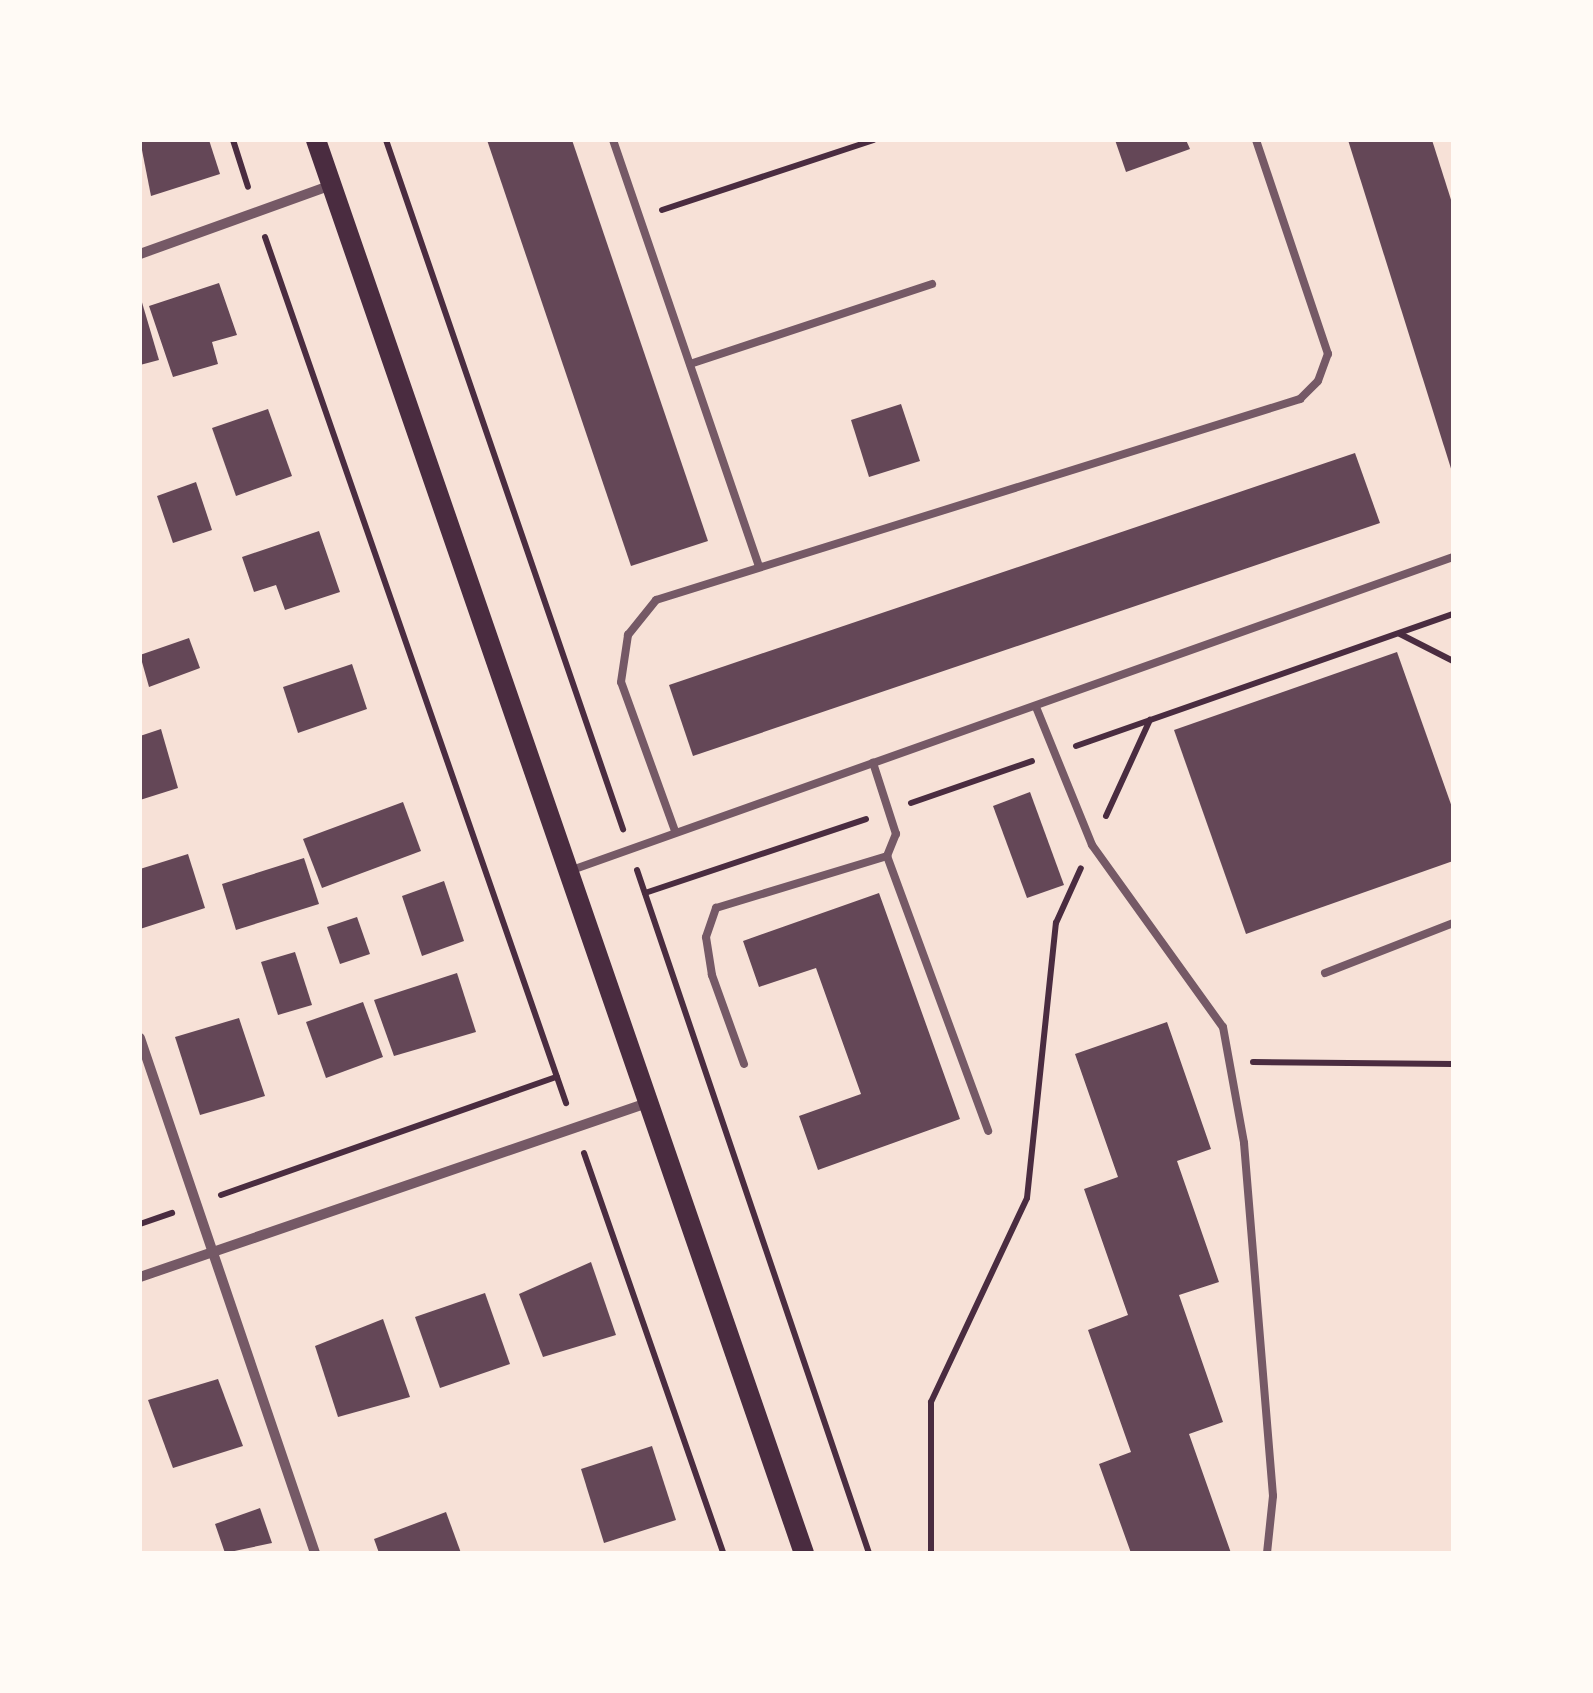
<!DOCTYPE html>
<style>
body{margin:0}
#map{position:relative;width:1593px;height:1693px;overflow:hidden;background:#f7e1d7;font-family:"Roboto Serif",serif}
div>[style]{position:absolute}
.building>*{inset:0;background:#644757}
.path>*{height:6px;margin:-3px;padding:0 3px;transform-origin:3px;border-radius:3px;background:#4a2c40}
.service>*{height:8px;margin:-4px;padding:0 4px;transform-origin:4px;border-radius:4px;background:#755966}
.minor>*{height:10px;margin:-5px;padding:0 5px;transform-origin:5px;border-radius:5px;background:#755966}
.secondary>*{height:20px;margin:-10px;padding:0 10px;transform-origin:10px;border-radius:10px;background:#4a2c40}
span{translate:-50% -50%;white-space:nowrap;text-align:center;line-height:1.15;-webkit-text-stroke:8px #fffaf5;paint-order:stroke}
.frame{position:absolute;inset:0;border:142px solid #fffaf5;pointer-events:none}
</style>
<div id="map">
<div class="building">
<i style="clip-path:polygon(140px 140px,209px 140px,220px 174px,151px 196px)"></i>
<i style="clip-path:polygon(487px 140px,572px 140px,708px 541px,631px 566px)"></i>
<i style="clip-path:polygon(1115px 140px,1186px 140px,1190px 149px,1126px 172px)"></i>
<i style="clip-path:polygon(1348px 140px,1432px 140px,1453px 206px,1453px 475px)"></i>
<i style="clip-path:polygon(219px 283px,237px 335px,212px 342px,218px 364px,173px 377px,149px 306px)"></i>
<i style="clip-path:polygon(141px 299px,159px 360px,140px 365px,140px 300px)"></i>
<i style="clip-path:polygon(901px 404px,920px 461px,869px 477px,851px 420px)"></i>
<i style="clip-path:polygon(268px 409px,292px 476px,236px 496px,212px 428px)"></i>
<i style="clip-path:polygon(1355px 453px,1380px 523px,693px 756px,669px 685px)"></i>
<i style="clip-path:polygon(196px 482px,212px 530px,173px 543px,157px 496px)"></i>
<i style="clip-path:polygon(319px 531px,340px 592px,285px 610px,276px 585px,254px 592px,242px 557px)"></i>
<i style="clip-path:polygon(189px 638px,200px 668px,149px 687px,140px 655px)"></i>
<i style="clip-path:polygon(1397px 652px,1453px 810px,1453px 861px,1246px 934px,1174px 730px)"></i>
<i style="clip-path:polygon(352px 664px,367px 709px,298px 733px,283px 687px)"></i>
<i style="clip-path:polygon(161px 729px,178px 788px,140px 800px,140px 736px)"></i>
<i style="clip-path:polygon(1030px 792px,1064px 885px,1027px 898px,993px 806px)"></i>
<i style="clip-path:polygon(403px 802px,421px 851px,322px 888px,303px 839px)"></i>
<i style="clip-path:polygon(188px 854px,205px 908px,140px 929px,140px 869px)"></i>
<i style="clip-path:polygon(304px 858px,319px 904px,236px 930px,222px 884px)"></i>
<i style="clip-path:polygon(444px 881px,464px 941px,422px 956px,402px 896px)"></i>
<i style="clip-path:polygon(879px 893px,960px 1119px,818px 1170px,799px 1116px,861px 1094px,816px 968px,759px 987px,743px 941px)"></i>
<i style="clip-path:polygon(357px 917px,370px 954px,340px 964px,327px 927px)"></i>
<i style="clip-path:polygon(295px 952px,312px 1005px,278px 1015px,261px 962px)"></i>
<i style="clip-path:polygon(457px 973px,476px 1032px,394px 1056px,374px 1000px)"></i>
<i style="clip-path:polygon(363px 1002px,383px 1057px,326px 1078px,306px 1022px)"></i>
<i style="clip-path:polygon(239px 1018px,265px 1096px,200px 1115px,175px 1037px)"></i>
<i style="clip-path:polygon(1167px 1022px,1211px 1149px,1177px 1161px,1219px 1282px,1179px 1295px,1223px 1422px,1189px 1434px,1231px 1553px,1131px 1553px,1099px 1464px,1131px 1452px,1088px 1330px,1128px 1315px,1084px 1189px,1118px 1177px,1075px 1054px)"></i>
<i style="clip-path:polygon(591px 1262px,616px 1335px,543px 1357px,519px 1294px)"></i>
<i style="clip-path:polygon(485px 1293px,510px 1364px,440px 1388px,415px 1317px)"></i>
<i style="clip-path:polygon(383px 1319px,410px 1397px,338px 1417px,315px 1346px)"></i>
<i style="clip-path:polygon(218px 1379px,243px 1446px,173px 1468px,148px 1400px)"></i>
<i style="clip-path:polygon(652px 1446px,676px 1520px,604px 1543px,581px 1469px)"></i>
<i style="clip-path:polygon(260px 1508px,272px 1543px,225px 1553px,215px 1524px)"></i>
<i style="clip-path:polygon(446px 1512px,461px 1553px,379px 1553px,374px 1539px)"></i>
</div>
<div class="path">
<i style="left:233px;top:140px;width:49px;rotate:72.3deg"></i>
<i style="left:386px;top:140px;width:729px;rotate:71.02deg"></i>
<i style="left:662px;top:210px;width:223px;rotate:-18.3deg"></i>
<i style="left:265px;top:237px;width:917px;rotate:70.83deg"></i>
<i style="left:1400px;top:634px;width:59px;rotate:27deg"></i>
<i style="left:1076px;top:746px;width:399px;rotate:-19.3deg"></i>
<i style="left:911px;top:803px;width:128px;rotate:-19.1deg"></i>
<i style="left:1106px;top:816px;width:106px;rotate:-65.4deg"></i>
<i style="left:637px;top:870px;width:721px;rotate:71.24deg"></i>
<i style="left:645px;top:893px;width:233px;rotate:-18.5deg"></i>
<i style="left:1253px;top:1062px;width:200px;rotate:0.6deg"></i>
<i style="left:584px;top:1153px;width:423px;rotate:70.8deg"></i>
<i style="left:221px;top:1195px;width:356px;rotate:-19.4deg"></i>
<i style="left:140px;top:1224px;width:34px;rotate:-19deg"></i>
<i style="left:931px;top:1553px;width:151px;rotate:-90deg"></i>
<i style="left:931px;top:1402px;width:225px;rotate:-64.8deg"></i>
<i style="left:1027px;top:1198px;width:277px;rotate:-84deg"></i>
<i style="left:1056px;top:923px;width:60px;rotate:-65.6deg"></i>
</div>
<div class="service">
<i style="left:613px;top:140px;width:448px;rotate:71.1deg"></i>
<i style="left:690px;top:364px;width:255px;rotate:-18.3deg"></i>
<i style="left:1036px;top:707px;width:149px;rotate:67.9deg"></i>
<i style="left:1092px;top:845px;width:224px;rotate:54.3deg"></i>
<i style="left:1223px;top:1027px;width:118px;rotate:79.7deg"></i>
<i style="left:1244px;top:1143px;width:354px;rotate:85.3deg"></i>
<i style="left:1273px;top:1496px;width:57px;rotate:96deg"></i>
<i style="left:675px;top:831px;width:158px;rotate:-109.9deg"></i>
<i style="left:621px;top:682px;width:48px;rotate:-81.5deg"></i>
<i style="left:628px;top:635px;width:45px;rotate:-51.3deg"></i>
<i style="left:656px;top:600px;width:675px;rotate:-17.33deg"></i>
<i style="left:1300px;top:399px;width:25px;rotate:-45deg"></i>
<i style="left:1318px;top:381px;width:29px;rotate:-70deg"></i>
<i style="left:1328px;top:354px;width:226px;rotate:-108.6deg"></i>
<i style="left:887px;top:856px;width:293px;rotate:69.8deg"></i>
<i style="left:572px;top:870px;width:935px;rotate:-19.56deg"></i>
<i style="left:1325px;top:973px;width:137px;rotate:-21.3deg"></i>
<i style="left:744px;top:1064px;width:95px;rotate:-109.8deg"></i>
<i style="left:712px;top:975px;width:38px;rotate:-99deg"></i>
<i style="left:706px;top:937px;width:31px;rotate:-71deg"></i>
<i style="left:716px;top:908px;width:179px;rotate:-16.9deg"></i>
<i style="left:887px;top:856px;width:24px;rotate:-68deg"></i>
<i style="left:896px;top:834px;width:75px;rotate:-107.9deg"></i>
</div>
<div class="minor">
<i style="left:140px;top:254px;width:204px;rotate:-19.8deg"></i>
<i style="left:140px;top:1038px;width:544px;rotate:71.23deg"></i>
<i style="left:140px;top:1277px;width:533px;rotate:-18.94deg"></i>
</div>
<div class="secondary">
<i style="left:316px;top:140px;width:1495px;rotate:70.95deg"></i>
</div>
<div class="frame"></div>
</div>
